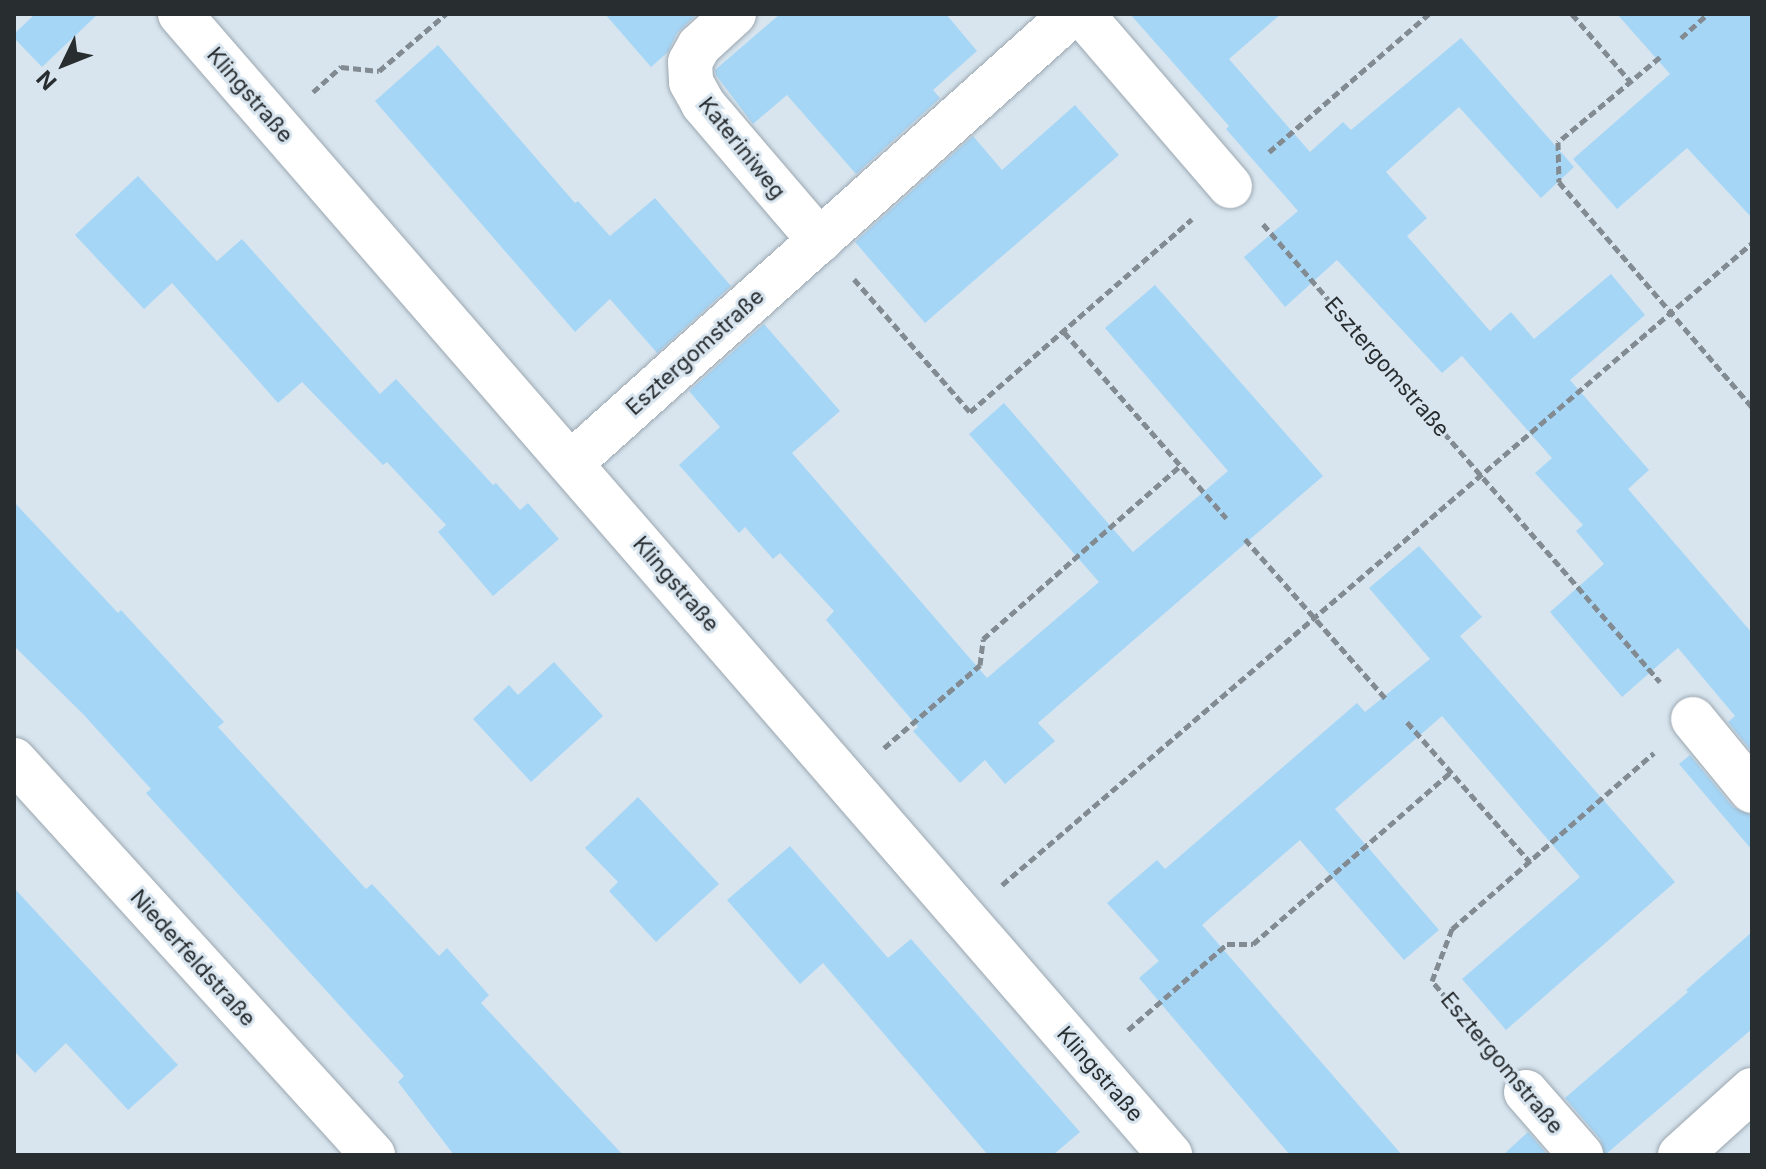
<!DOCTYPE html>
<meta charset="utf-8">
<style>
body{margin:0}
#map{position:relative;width:1766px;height:1169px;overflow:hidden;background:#d8e5ef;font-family:Inter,sans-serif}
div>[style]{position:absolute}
.building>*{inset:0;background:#a6d6f6}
.path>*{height:5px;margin-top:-2.5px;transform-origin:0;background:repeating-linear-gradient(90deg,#828b92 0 8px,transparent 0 12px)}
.roads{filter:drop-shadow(0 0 2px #9ba7b0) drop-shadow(0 0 2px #9ba7b0)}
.minor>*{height:44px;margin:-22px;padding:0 22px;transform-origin:22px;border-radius:22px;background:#fff}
span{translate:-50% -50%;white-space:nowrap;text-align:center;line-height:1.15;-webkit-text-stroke:6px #d8e5ef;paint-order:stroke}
.street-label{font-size:22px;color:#282d30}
.frame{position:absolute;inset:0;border:16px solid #282d30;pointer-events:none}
.north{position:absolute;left:24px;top:24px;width:80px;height:80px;-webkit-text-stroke:6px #d8e5ef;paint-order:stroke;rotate:227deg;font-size:22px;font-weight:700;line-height:32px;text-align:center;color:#282d30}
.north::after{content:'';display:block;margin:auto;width:28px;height:36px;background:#282d30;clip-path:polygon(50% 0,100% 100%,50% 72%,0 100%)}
</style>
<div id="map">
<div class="building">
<i style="clip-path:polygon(35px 14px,98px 14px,42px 67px,14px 38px,14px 34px)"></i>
<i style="clip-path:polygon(605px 14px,697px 14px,677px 33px,668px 52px,651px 67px)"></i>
<i style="clip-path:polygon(780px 14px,946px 14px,977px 51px,933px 90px,940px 98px,856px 174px,787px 95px,753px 124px,716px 75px,715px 70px)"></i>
<i style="clip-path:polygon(1130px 14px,1281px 14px,1229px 59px,1310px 152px,1343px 122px,1351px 130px,1461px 38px,1574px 167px,1541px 198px,1459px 107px,1386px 172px,1427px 218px,1407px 236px,1490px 331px,1511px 312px,1534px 339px,1611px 274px,1645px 315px,1570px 380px,1649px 470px,1628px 489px,1752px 633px,1752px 752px,1728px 722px,1735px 716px,1678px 648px,1622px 697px,1550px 612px,1604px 564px,1576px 531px,1583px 525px,1535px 473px,1552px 458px,1462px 356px,1477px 343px,1442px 373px,1337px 260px,1285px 307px,1244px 257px,1298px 211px,1226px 129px,1229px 126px)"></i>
<i style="clip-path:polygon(1617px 14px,1752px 14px,1752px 218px,1687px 148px,1617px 209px,1573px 159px,1670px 74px)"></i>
<i style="clip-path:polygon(438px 45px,575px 203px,578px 201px,610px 236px,655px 198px,731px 286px,657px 353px,610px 299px,575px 332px,375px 101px)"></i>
<i style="clip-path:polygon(1075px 105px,1119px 155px,925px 323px,855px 242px,973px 136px,1002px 170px)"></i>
<i style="clip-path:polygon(138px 176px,217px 261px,242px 239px,380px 394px,396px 379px,493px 485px,496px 483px,520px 510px,528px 503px,559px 539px,493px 596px,438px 532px,446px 525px,387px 462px,383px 465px,302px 382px,278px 403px,172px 283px,144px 309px,75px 235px)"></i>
<i style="clip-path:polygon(1155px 285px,1323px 476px,1038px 723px,1055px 741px,1005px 784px,985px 760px,960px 783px,913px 731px,918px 727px,826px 620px,834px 611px,780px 553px,773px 559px,745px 527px,739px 533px,679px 465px,720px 427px,689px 391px,764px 324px,840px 411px,792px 453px,987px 678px,1099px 582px,969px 434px,1004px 403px,1133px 552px,1228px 471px,1105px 328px)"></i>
<i style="clip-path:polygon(14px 502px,118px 613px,121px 610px,224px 722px,218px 727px,366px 889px,372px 884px,439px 956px,447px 948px,489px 995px,481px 1003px,623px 1155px,454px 1155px,398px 1082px,404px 1076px,146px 793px,151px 789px,83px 714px,14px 646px)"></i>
<i style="clip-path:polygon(1419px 546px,1482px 617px,1460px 636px,1675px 882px,1506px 1030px,1462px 979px,1580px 877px,1442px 716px,1335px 809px,1439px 930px,1404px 960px,1300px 840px,1202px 925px,1402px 1155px,1290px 1155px,1139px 978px,1159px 961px,1107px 903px,1157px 860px,1165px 869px,1357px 703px,1365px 712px,1430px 659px,1369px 588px)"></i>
<i style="clip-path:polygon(554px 662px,603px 716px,531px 782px,473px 719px,509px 685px,518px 695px)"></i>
<i style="clip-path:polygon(1690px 755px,1733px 807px,1752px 815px,1752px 850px,1679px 764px)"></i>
<i style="clip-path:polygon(638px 797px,719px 884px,656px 942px,609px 891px,618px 882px,585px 848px)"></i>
<i style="clip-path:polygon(790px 846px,888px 958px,911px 939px,1080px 1132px,1053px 1155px,988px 1155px,823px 963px,800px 984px,727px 900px)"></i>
<i style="clip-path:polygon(14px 888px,178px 1065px,128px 1110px,66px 1043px,35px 1073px,14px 1051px)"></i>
<i style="clip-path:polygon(1752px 932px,1752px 1029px,1605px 1155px,1600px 1139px,1565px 1098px,1688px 992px,1686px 990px)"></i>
<i style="clip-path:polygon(1528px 1132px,1548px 1155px,1503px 1155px)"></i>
</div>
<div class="path">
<i style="left:1572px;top:14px;width:90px;rotate:49.1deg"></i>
<i style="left:1681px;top:38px;width:36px;rotate:-42deg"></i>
<i style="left:1660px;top:57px;width:133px;rotate:140.2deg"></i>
<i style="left:1558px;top:142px;width:40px;rotate:88.6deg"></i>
<i style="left:1559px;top:182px;width:296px;rotate:49.4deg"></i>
<i style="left:313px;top:92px;width:38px;rotate:-42deg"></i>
<i style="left:341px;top:67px;width:38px;rotate:6deg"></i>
<i style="left:379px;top:71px;width:88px;rotate:-40.4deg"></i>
<i style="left:1269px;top:152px;width:211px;rotate:-40.8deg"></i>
<i style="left:1263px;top:224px;width:606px;rotate:49.08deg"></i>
<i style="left:854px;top:279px;width:176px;rotate:48.9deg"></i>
<i style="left:970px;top:412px;width:294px;rotate:-41deg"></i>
<i style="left:1064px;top:332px;width:247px;rotate:48.9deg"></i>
<i style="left:1245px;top:539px;width:216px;rotate:48.6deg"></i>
<i style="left:1407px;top:722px;width:186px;rotate:48.7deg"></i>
<i style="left:884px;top:748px;width:127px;rotate:-40.8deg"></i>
<i style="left:980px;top:665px;width:26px;rotate:-83deg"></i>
<i style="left:983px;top:639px;width:264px;rotate:-41.3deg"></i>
<i style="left:1002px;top:885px;width:987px;rotate:-40.56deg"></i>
<i style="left:1128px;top:1030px;width:131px;rotate:-41deg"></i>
<i style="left:1227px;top:944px;width:26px"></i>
<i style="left:1253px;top:944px;width:262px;rotate:-41deg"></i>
<i style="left:1494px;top:1054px;width:96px;rotate:-130.3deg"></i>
<i style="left:1432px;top:981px;width:56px;rotate:-69deg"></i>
<i style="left:1452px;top:929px;width:268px;rotate:-41.1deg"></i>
</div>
<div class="roads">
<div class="minor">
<i style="left:180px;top:14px;width:1511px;rotate:49.05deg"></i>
<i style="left:734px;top:14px;width:47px;rotate:137.6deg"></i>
<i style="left:699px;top:46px;width:18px;rotate:119deg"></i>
<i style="left:690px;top:62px;width:20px;rotate:87deg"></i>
<i style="left:691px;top:82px;width:25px;rotate:61deg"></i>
<i style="left:703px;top:104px;width:180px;rotate:49.5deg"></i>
<i style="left:1082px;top:14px;width:227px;rotate:49.3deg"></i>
<i style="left:571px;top:463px;width:673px;rotate:-41.87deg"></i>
<i style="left:1693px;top:719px;width:93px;rotate:50.7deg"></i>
<i style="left:14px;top:760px;width:534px;rotate:47.73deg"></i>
<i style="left:1526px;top:1092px;width:84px;rotate:48.9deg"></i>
<i style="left:1680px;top:1155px;width:97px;rotate:-42.1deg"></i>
</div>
</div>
<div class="street-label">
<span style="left:250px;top:95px;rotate:49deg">Klingstraße</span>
<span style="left:742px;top:148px;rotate:51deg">Kateriniweg</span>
<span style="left:695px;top:352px;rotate:-42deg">Esztergomstraße</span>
<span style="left:1387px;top:367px;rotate:49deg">Esztergomstraße</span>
<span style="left:676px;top:584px;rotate:49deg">Klingstraße</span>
<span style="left:193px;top:958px;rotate:48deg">Niederfeldstraße</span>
<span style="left:1502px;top:1063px;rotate:50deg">Esztergomstraße</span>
<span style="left:1100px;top:1074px;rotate:49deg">Klingstraße</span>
</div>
<div class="frame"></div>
<div class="north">N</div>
</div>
